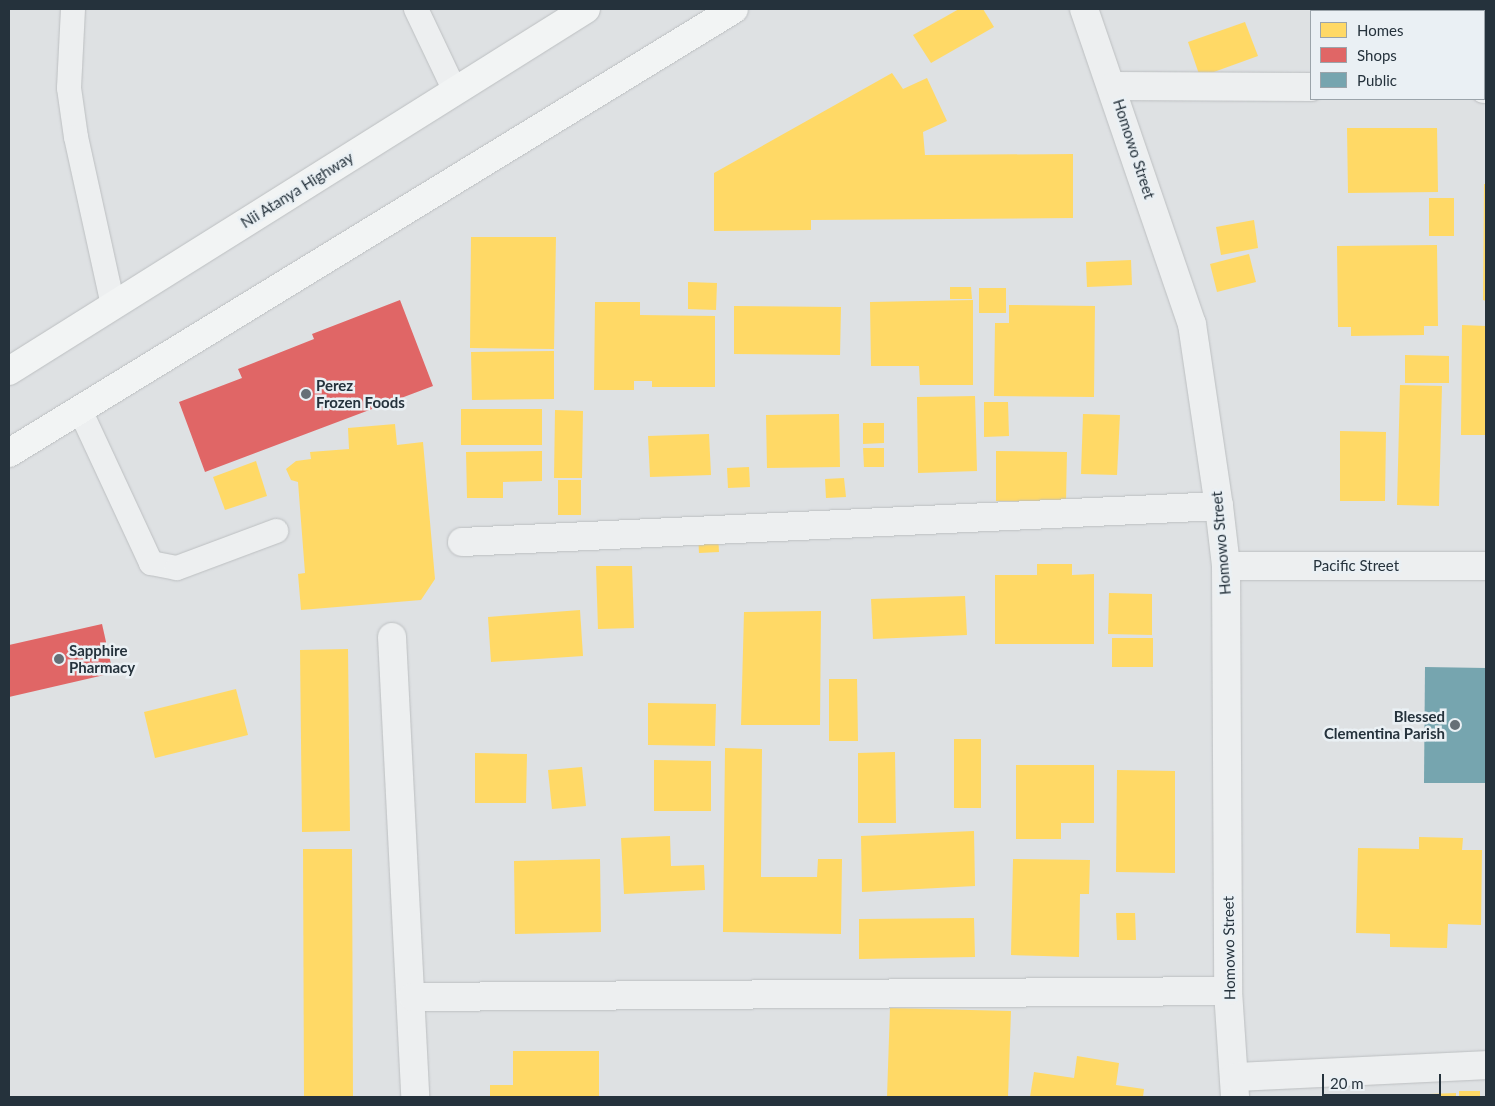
<!DOCTYPE html>
<style>
body{margin:0}
#map{position:relative;width:1495px;height:1106px;overflow:hidden;background:#dee1e3;font-family:Lato,sans-serif}
div>[style]{position:absolute}
.homes>*{inset:0;background:#ffd966}
.shops>*{inset:0;background:#e06666}
.public>*{inset:0;background:#76a5af}
.roads{filter:drop-shadow(0 0 1px #bcbfc1) drop-shadow(0 0 1px #bcbfc1)}
.service>*{height:24px;margin:-12px;padding:0 12px;transform-origin:12px;border-radius:12px;background:#edeff0}
.minor>*{height:28px;margin:-14px;padding:0 14px;transform-origin:14px;border-radius:14px;background:#edeff0}
.primary>*{height:28px;margin:-14px;padding:0 14px;transform-origin:14px;border-radius:14px;background:#f2f4f4}
.dots>*{width:14px;height:14px;translate:-50% -50%;box-sizing:border-box;border:2px solid #eaf0f4;border-radius:50%}
span{translate:-50% -50%;white-space:nowrap;text-align:center;line-height:1.15;-webkit-text-stroke:5px #eaf0f4;paint-order:stroke}
.street-label{font-size:15px;color:#25323c}
.poi-label{font-size:15px;color:#25323c;font-weight:700}
.left{translate:0 -50%;text-align:left}
.right{translate:-100% -50%;text-align:right}
.frame{position:absolute;inset:0;border:10px solid #25323c;pointer-events:none}
.legend{position:absolute;left:1310px;top:10px;width:175px;height:90px;box-sizing:border-box;background:#eaf0f4;border:1px solid #9ba4aa;margin:0;padding:6px 9px;list-style:none;font-size:15px;color:#25323c}
.legend li{display:flex;align-items:center;gap:10px;height:25px}
.legend b{width:25px;border:1px solid #9ba4aa}
.scale{position:absolute;left:1322px;top:1074px;width:119px;height:22px;box-sizing:border-box;border:2px solid #25323c;border-top:0;padding-left:6px;font-size:15px;line-height:18px;white-space:nowrap;color:#25323c;-webkit-text-stroke:4px #eaf0f4;paint-order:stroke}
</style>
<div id="map">
<div class="homes">
<i style="clip-path:polygon(959px 9px,983px 9px,994px 27px,931px 63px,913px 35px)"></i>
<i style="clip-path:polygon(1326px 9px,1363px 9px,1363px 11px,1326px 11px)"></i>
<i style="clip-path:polygon(1382px 9px,1418px 9px,1418px 11px,1382px 11px)"></i>
<i style="clip-path:polygon(1245px 22px,1258px 56px,1200px 77px,1188px 42px)"></i>
<i style="clip-path:polygon(1484px 24px,1486px 24px,1484px 72px)"></i>
<i style="clip-path:polygon(892px 73px,903px 89px,927px 78px,947px 121px,923px 132px,925px 155px,1073px 154px,1073px 218px,811px 220px,811px 230px,714px 231px,714px 173px)"></i>
<i style="clip-path:polygon(1347px 128px,1437px 128px,1438px 192px,1348px 193px)"></i>
<i style="clip-path:polygon(1484px 184px,1486px 184px,1486px 301px,1483px 300px)"></i>
<i style="clip-path:polygon(1429px 198px,1454px 198px,1454px 236px,1429px 236px)"></i>
<i style="clip-path:polygon(1254px 220px,1258px 248px,1221px 255px,1216px 227px)"></i>
<i style="clip-path:polygon(471px 237px,556px 237px,554px 349px,470px 348px)"></i>
<i style="clip-path:polygon(1437px 245px,1438px 326px,1424px 326px,1424px 335px,1351px 336px,1351px 327px,1338px 327px,1337px 246px)"></i>
<i style="clip-path:polygon(1249px 254px,1256px 282px,1217px 292px,1210px 264px)"></i>
<i style="clip-path:polygon(1131px 260px,1132px 285px,1087px 287px,1086px 262px)"></i>
<i style="clip-path:polygon(688px 282px,717px 283px,716px 310px,688px 309px)"></i>
<i style="clip-path:polygon(950px 287px,971px 287px,972px 299px,950px 299px)"></i>
<i style="clip-path:polygon(979px 288px,1006px 288px,1006px 313px,979px 313px)"></i>
<i style="clip-path:polygon(973px 300px,973px 385px,920px 385px,919px 366px,871px 366px,870px 302px)"></i>
<i style="clip-path:polygon(595px 302px,640px 302px,640px 315px,715px 316px,715px 387px,652px 387px,652px 381px,634px 381px,634px 390px,594px 390px)"></i>
<i style="clip-path:polygon(1009px 305px,1095px 306px,1094px 397px,994px 396px,995px 323px,1009px 323px)"></i>
<i style="clip-path:polygon(734px 306px,841px 307px,840px 355px,734px 354px)"></i>
<i style="clip-path:polygon(1462px 325px,1486px 326px,1486px 435px,1461px 435px)"></i>
<i style="clip-path:polygon(554px 351px,554px 399px,472px 400px,471px 352px)"></i>
<i style="clip-path:polygon(1405px 355px,1449px 356px,1449px 383px,1405px 383px)"></i>
<i style="clip-path:polygon(1400px 385px,1442px 386px,1439px 506px,1397px 505px)"></i>
<i style="clip-path:polygon(975px 396px,977px 471px,918px 473px,917px 397px)"></i>
<i style="clip-path:polygon(984px 402px,1008px 402px,1009px 436px,984px 437px)"></i>
<i style="clip-path:polygon(461px 409px,542px 409px,542px 445px,461px 445px)"></i>
<i style="clip-path:polygon(555px 410px,583px 411px,582px 478px,554px 478px)"></i>
<i style="clip-path:polygon(839px 414px,840px 467px,767px 468px,766px 415px)"></i>
<i style="clip-path:polygon(1083px 414px,1120px 415px,1117px 475px,1081px 474px)"></i>
<i style="clip-path:polygon(863px 423px,884px 423px,884px 443px,863px 444px)"></i>
<i style="clip-path:polygon(395px 424px,397px 445px,423px 442px,435px 579px,421px 600px,301px 610px,298px 574px,305px 573px,298px 482px,291px 480px,286px 469px,296px 461px,311px 459px,310px 452px,349px 449px,348px 428px)"></i>
<i style="clip-path:polygon(1340px 431px,1386px 432px,1385px 501px,1340px 501px)"></i>
<i style="clip-path:polygon(709px 434px,711px 475px,650px 477px,648px 436px)"></i>
<i style="clip-path:polygon(863px 448px,884px 448px,884px 467px,864px 467px)"></i>
<i style="clip-path:polygon(542px 451px,542px 481px,503px 482px,503px 498px,467px 498px,466px 452px)"></i>
<i style="clip-path:polygon(996px 451px,1067px 452px,1066px 502px,996px 501px)"></i>
<i style="clip-path:polygon(256px 461px,267px 496px,225px 510px,213px 477px)"></i>
<i style="clip-path:polygon(749px 467px,750px 487px,728px 488px,727px 468px)"></i>
<i style="clip-path:polygon(844px 478px,846px 497px,826px 498px,825px 479px)"></i>
<i style="clip-path:polygon(558px 480px,581px 480px,581px 515px,558px 515px)"></i>
<i style="clip-path:polygon(718px 534px,719px 552px,699px 553px,698px 535px)"></i>
<i style="clip-path:polygon(1037px 564px,1072px 564px,1072px 575px,1094px 574px,1094px 644px,995px 644px,995px 575px,1037px 575px)"></i>
<i style="clip-path:polygon(596px 566px,632px 566px,634px 628px,598px 629px)"></i>
<i style="clip-path:polygon(1109px 593px,1152px 594px,1152px 635px,1108px 634px)"></i>
<i style="clip-path:polygon(965px 596px,967px 635px,873px 639px,871px 599px)"></i>
<i style="clip-path:polygon(580px 610px,583px 656px,491px 662px,488px 617px)"></i>
<i style="clip-path:polygon(821px 611px,820px 725px,741px 725px,744px 612px)"></i>
<i style="clip-path:polygon(1112px 638px,1153px 638px,1153px 667px,1112px 667px)"></i>
<i style="clip-path:polygon(348px 649px,350px 831px,302px 832px,300px 650px)"></i>
<i style="clip-path:polygon(829px 679px,857px 679px,858px 741px,829px 741px)"></i>
<i style="clip-path:polygon(236px 689px,248px 735px,155px 758px,144px 712px)"></i>
<i style="clip-path:polygon(648px 703px,716px 704px,715px 746px,648px 745px)"></i>
<i style="clip-path:polygon(954px 739px,981px 739px,981px 808px,954px 808px)"></i>
<i style="clip-path:polygon(725px 748px,762px 749px,761px 877px,817px 877px,818px 859px,842px 859px,841px 934px,723px 932px)"></i>
<i style="clip-path:polygon(895px 752px,896px 823px,858px 823px,858px 753px)"></i>
<i style="clip-path:polygon(475px 753px,527px 754px,526px 803px,475px 803px)"></i>
<i style="clip-path:polygon(654px 760px,711px 761px,711px 811px,654px 811px)"></i>
<i style="clip-path:polygon(1016px 765px,1094px 765px,1094px 823px,1061px 823px,1061px 839px,1016px 839px)"></i>
<i style="clip-path:polygon(582px 767px,586px 806px,552px 809px,548px 770px)"></i>
<i style="clip-path:polygon(1117px 770px,1175px 771px,1175px 873px,1116px 872px)"></i>
<i style="clip-path:polygon(974px 831px,975px 886px,862px 892px,861px 836px)"></i>
<i style="clip-path:polygon(670px 836px,671px 866px,704px 865px,705px 890px,624px 894px,621px 838px)"></i>
<i style="clip-path:polygon(1419px 837px,1463px 838px,1462px 850px,1482px 850px,1481px 925px,1448px 924px,1447px 948px,1390px 947px,1390px 934px,1356px 933px,1358px 848px,1419px 849px)"></i>
<i style="clip-path:polygon(303px 849px,352px 849px,353px 1097px,304px 1097px)"></i>
<i style="clip-path:polygon(600px 859px,601px 932px,515px 934px,514px 861px)"></i>
<i style="clip-path:polygon(1013px 859px,1090px 860px,1089px 894px,1080px 894px,1079px 957px,1011px 955px)"></i>
<i style="clip-path:polygon(1116px 913px,1135px 913px,1136px 940px,1117px 940px)"></i>
<i style="clip-path:polygon(974px 918px,975px 957px,859px 959px,859px 919px)"></i>
<i style="clip-path:polygon(890px 1008px,1011px 1011px,1008px 1097px,887px 1097px)"></i>
<i style="clip-path:polygon(513px 1051px,599px 1051px,599px 1097px,490px 1097px,490px 1085px,513px 1085px)"></i>
<i style="clip-path:polygon(1077px 1056px,1119px 1063px,1116px 1085px,1144px 1089px,1143px 1097px,1030px 1097px,1034px 1072px,1074px 1078px)"></i>
<i style="clip-path:polygon(1459px 1091px,1480px 1091px,1480px 1097px,1459px 1097px)"></i>
<i style="clip-path:polygon(1456px 1093px,1456px 1097px,1429px 1097px,1429px 1094px)"></i>
</div>
<div class="shops">
<i style="clip-path:polygon(400px 300px,433px 386px,205px 472px,179px 402px,242px 378px,238px 369px,314px 339px,312px 334px)"></i>
<i style="clip-path:polygon(102px 624px,113px 673px,9px 697px,9px 645px)"></i>
</div>
<div class="public">
<i style="clip-path:polygon(1425px 667px,1486px 668px,1486px 783px,1424px 783px)"></i>
</div>
<div class="roads">
<div class="service">
<i style="left:73px;top:9px;width:79px;rotate:92.9deg"></i>
<i style="left:69px;top:88px;width:49px;rotate:81.9deg"></i>
<i style="left:76px;top:137px;width:172px;rotate:77.6deg"></i>
<i style="left:416px;top:9px;width:91px;rotate:64.6deg"></i>
<i style="left:80px;top:410px;width:169px;rotate:65.1deg"></i>
<i style="left:151px;top:563px;width:26px;rotate:11deg"></i>
<i style="left:177px;top:568px;width:106px;rotate:-20.5deg"></i>
</div>
<div class="minor">
<i style="left:1084px;top:9px;width:333px;rotate:71.1deg"></i>
<i style="left:1192px;top:324px;width:184px;rotate:81.6deg"></i>
<i style="left:1219px;top:506px;width:60px;rotate:83.3deg"></i>
<i style="left:1226px;top:566px;width:425px;rotate:89.7deg"></i>
<i style="left:1228px;top:991px;width:106px;rotate:86.2deg"></i>
<i style="left:1113px;top:86px;width:198px;rotate:0.3deg"></i>
<i style="left:1484px;top:89px;width:2px"></i>
<i style="left:462px;top:542px;width:758px;rotate:-2.72deg"></i>
<i style="left:1226px;top:566px;width:260px"></i>
<i style="left:392px;top:637px;width:461px;rotate:87.1deg"></i>
<i style="left:413px;top:997px;width:815px;rotate:-0.42deg"></i>
<i style="left:1235px;top:1077px;width:251px;rotate:-2.7deg"></i>
</div>
<div class="primary">
<i style="left:9px;top:371px;width:681px;rotate:-32.1deg"></i>
<i style="left:9px;top:453px;width:850px;rotate:-31.48deg"></i>
</div>
</div>
<div class="dots">
<i style="left:306px;top:394px;background:#666f76"></i>
<i style="left:59px;top:659px;background:#666f76"></i>
<i style="left:1455px;top:725px;background:#666f76"></i>
</div>
<div class="street-label">
<span style="left:1134px;top:149px;rotate:72deg">Homowo Street</span>
<span style="left:297px;top:190px;rotate:-32deg">Nii Atanya Highway</span>
<span style="left:1221px;top:543px;rotate:-95deg">Homowo Street</span>
<span style="left:1356px;top:566px">Pacific Street</span>
<span style="left:1229px;top:948px;rotate:-91deg">Homowo Street</span>
</div>
<div class="poi-label">
<span class="left" style="left:316px;top:394px">Perez<br>Frozen Foods</span>
<span class="left" style="left:69px;top:659px">Sapphire<br>Pharmacy</span>
<span class="right" style="left:1445px;top:725px">Blessed<br>Clementina Parish</span>
</div>
<div class="frame"></div>
<ul class="legend">
<li><b style="height:14px;background:#ffd966"></b>Homes</li>
<li><b style="height:14px;background:#e06666"></b>Shops</li>
<li><b style="height:14px;background:#76a5af"></b>Public</li>
</ul>
<div class="scale">20 m</div>
</div>
